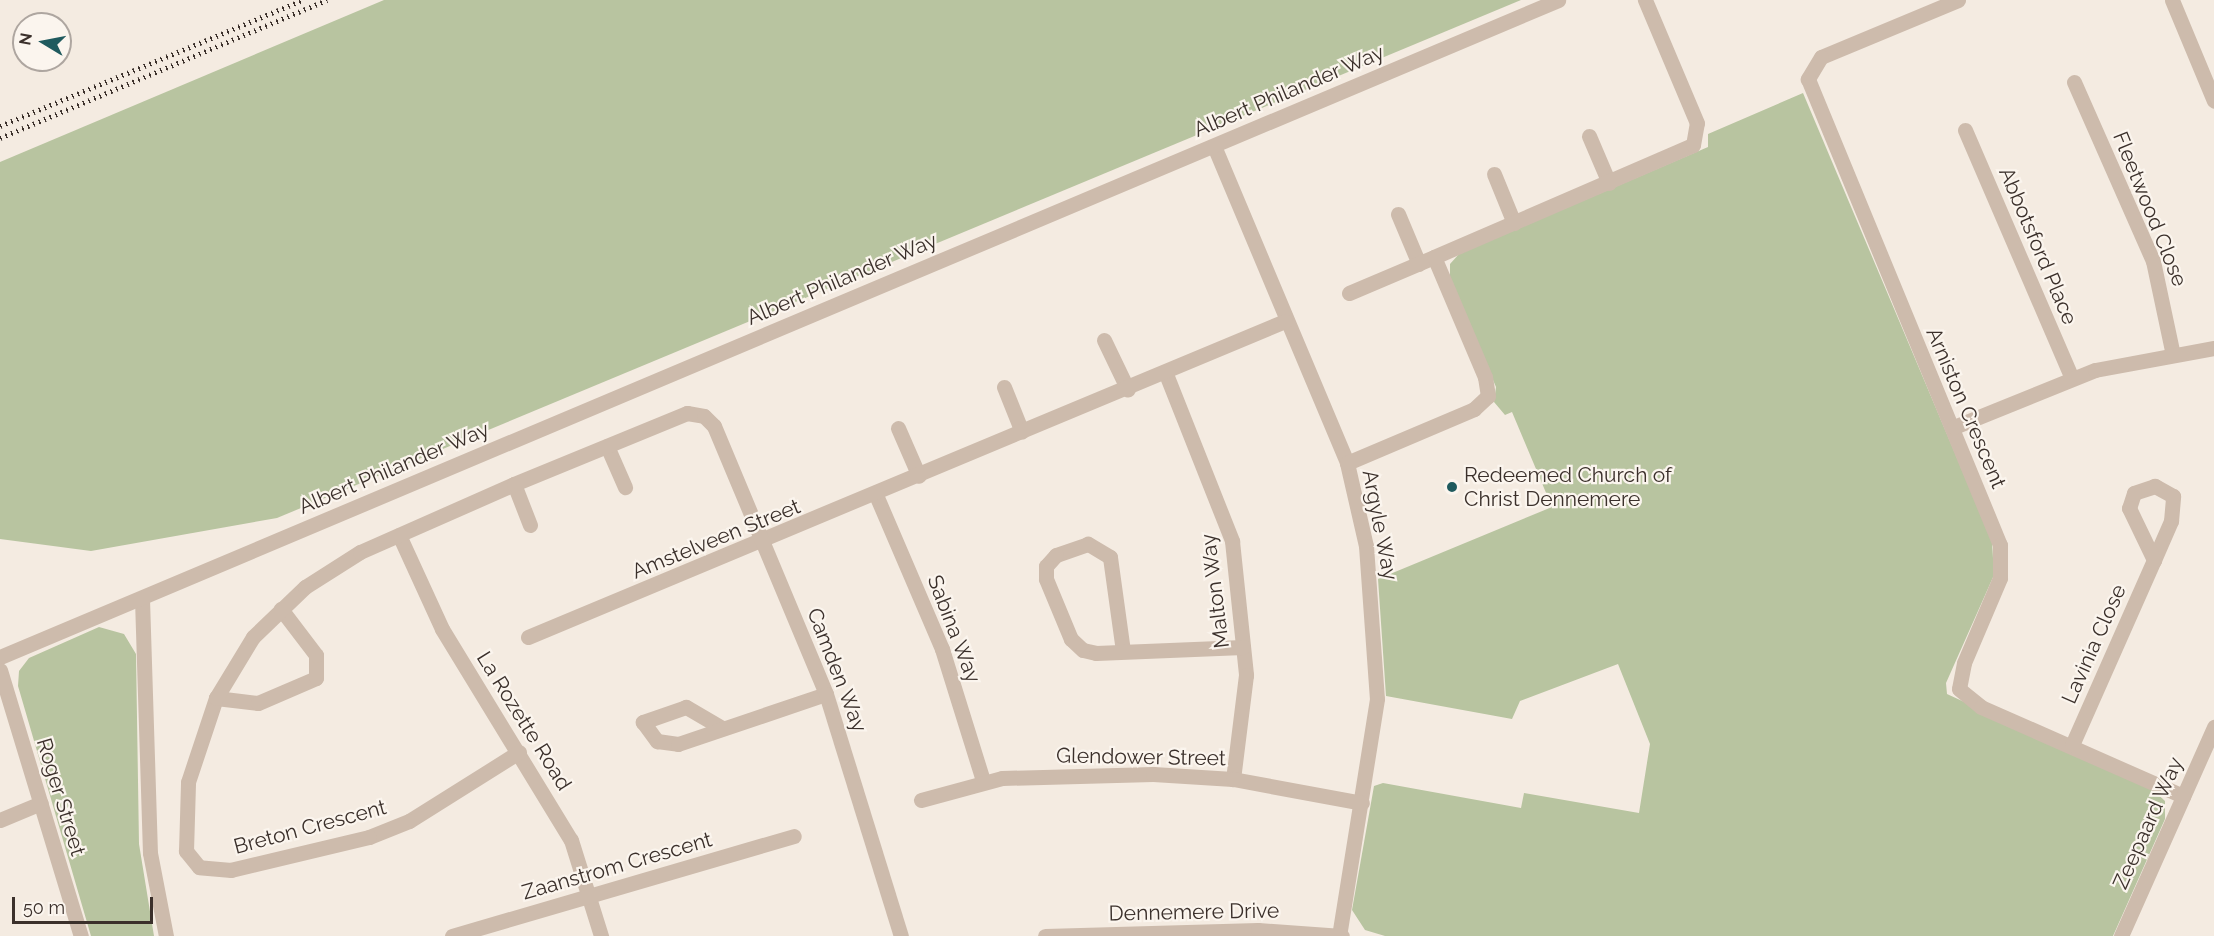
<!DOCTYPE html>
<style>
body{margin:0}
#map{position:relative;width:2214px;height:936px;overflow:hidden;background:#f4ebe1;font-family:Raleway,sans-serif}
div>[style]{position:absolute}
.green>*{inset:0;background:#b8c4a0}
.minor>*{height:15px;margin:-7.5px;padding:0 7.5px;transform-origin:7.5px;border-radius:7.5px;background:#cdbbac}
.rail>*{height:4.5px;margin-top:-2.25px;transform-origin:0;background:repeating-linear-gradient(90deg,#3b302b 0 1.5px,transparent 0 6px)}
.dots>*{width:16px;height:16px;translate:-50% -50%;box-sizing:border-box;border:3px solid #fbf5ee;border-radius:50%}
span{translate:-50% -50%;white-space:nowrap;text-align:center;line-height:1.15;-webkit-text-stroke:4.5px #fbf5ee;paint-order:stroke}
.street-label{font-size:21px;color:#3b302b}
.poi-label{font-size:21px;color:#3b302b}
.left{translate:0 -50%;text-align:left}
.north{position:absolute;left:12px;top:12px;width:60px;height:60px;box-sizing:border-box;background:#fbf5ee;border:2px solid #aea6a0;border-radius:50%;rotate:280deg;font-size:16px;font-weight:700;line-height:24px;text-align:center;color:#3b302b}
.north::after{content:'';display:block;margin:auto;width:21px;height:27px;background:#1f5a5e;clip-path:polygon(50% 0,100% 100%,50% 72%,0 100%)}
.scale{position:absolute;left:12px;top:897px;width:141px;height:27px;box-sizing:border-box;border:3px solid #3b302b;border-top:0;padding-left:8px;font-size:18px;line-height:21px;white-space:nowrap;color:#3b302b;-webkit-text-stroke:4px #fbf5ee;paint-order:stroke}
</style>
<div id="map">
<div class="green">
<i style="clip-path:polygon(384px 0,1521px 0,277px 518px,91px 551px,0 539px,0 162px)"></i>
<i style="clip-path:polygon(1803px 93px,1992px 541px,1994px 575px,1946px 683px,1947px 694px,2151px 788px,2165px 801px,2165px 819px,2113px 936px,1385px 936px,1365px 930px,1352px 910px,1374px 786px,1383px 783px,1521px 808px,1524px 793px,1639px 813px,1650px 744px,1618px 664px,1520px 701px,1512px 719px,1386px 696px,1378px 579px,1552px 507px,1512px 412px,1505px 415px,1494px 402px,1496px 387px,1450px 279px,1450px 264px,1459px 254px,1708px 147px,1708px 134px)"></i>
<i style="clip-path:polygon(99px 627px,124px 634px,136px 654px,139px 844px,154px 936px,91px 936px,18px 686px,19px 671px,29px 658px)"></i>
</div>
<div class="minor">
<i style="left:1958px;top:0;width:148px;rotate:157.4deg"></i>
<i style="left:1821px;top:57px;width:26px;rotate:121deg"></i>
<i style="left:1808px;top:79px;width:504px;rotate:67.61deg"></i>
<i style="left:2000px;top:545px;width:33px;rotate:90deg"></i>
<i style="left:2000px;top:578px;width:92px;rotate:113deg"></i>
<i style="left:1964px;top:663px;width:26px;rotate:101deg"></i>
<i style="left:1959px;top:689px;width:28px;rotate:39deg"></i>
<i style="left:1981px;top:707px;width:221px;rotate:23.8deg"></i>
<i style="left:2172px;top:0;width:109px;rotate:67.4deg"></i>
<i style="left:2074px;top:82px;width:196px;rotate:66.2deg"></i>
<i style="left:2153px;top:261px;width:96px;rotate:78deg"></i>
<i style="left:1965px;top:130px;width:270px;rotate:66.7deg"></i>
<i style="left:1589px;top:136px;width:51px;rotate:66.9deg"></i>
<i style="left:1214px;top:146px;width:344px;rotate:67.2deg"></i>
<i style="left:1347px;top:463px;width:85px;rotate:77.1deg"></i>
<i style="left:1366px;top:546px;width:153px;rotate:85.9deg"></i>
<i style="left:1377px;top:699px;width:239px;rotate:99.1deg"></i>
<i style="left:1494px;top:174px;width:53px;rotate:67.8deg"></i>
<i style="left:1398px;top:214px;width:54px;rotate:67.2deg"></i>
<i style="left:1349px;top:293px;width:92px;rotate:-23deg"></i>
<i style="left:1104px;top:340px;width:55px;rotate:64.4deg"></i>
<i style="left:1166px;top:374px;width:180px;rotate:68.4deg"></i>
<i style="left:1232px;top:541px;width:135px;rotate:84deg"></i>
<i style="left:1246px;top:675px;width:105px;rotate:97.1deg"></i>
<i style="left:1004px;top:387px;width:48px;rotate:68.2deg"></i>
<i style="left:1954px;top:427px;width:152px;rotate:-22deg"></i>
<i style="left:2095px;top:370px;width:121px;rotate:-10.5deg"></i>
<i style="left:898px;top:428px;width:52px;rotate:66.4deg"></i>
<i style="left:607px;top:446px;width:45px;rotate:66.3deg"></i>
<i style="left:1347px;top:463px;width:138px;rotate:-23deg"></i>
<i style="left:1474px;top:409px;width:19px;rotate:-43deg"></i>
<i style="left:1488px;top:396px;width:19px;rotate:-99deg"></i>
<i style="left:1485px;top:377px;width:130px;rotate:-113deg"></i>
<i style="left:1434px;top:257px;width:282px;rotate:-23.4deg"></i>
<i style="left:1693px;top:145px;width:22px;rotate:-80deg"></i>
<i style="left:1697px;top:123px;width:134px;rotate:-112.9deg"></i>
<i style="left:514px;top:484px;width:44px;rotate:68.7deg"></i>
<i style="left:876px;top:495px;width:168px;rotate:66.8deg"></i>
<i style="left:942px;top:649px;width:138px;rotate:72.7deg"></i>
<i style="left:399px;top:535px;width:103px;rotate:65.4deg"></i>
<i style="left:442px;top:629px;width:247px;rotate:58.6deg"></i>
<i style="left:571px;top:840px;width:101px;rotate:72.6deg"></i>
<i style="left:142px;top:599px;width:254px;rotate:88.2deg"></i>
<i style="left:150px;top:853px;width:85px;rotate:79.1deg"></i>
<i style="left:528px;top:637px;width:820px;rotate:-22.66deg"></i>
<i style="left:1123px;top:651px;width:95px;rotate:-97.9deg"></i>
<i style="left:1110px;top:557px;width:26px;rotate:-149deg"></i>
<i style="left:1088px;top:544px;width:34px;rotate:161deg"></i>
<i style="left:1056px;top:555px;width:15px;rotate:132deg"></i>
<i style="left:1046px;top:566px;width:13px;rotate:90deg"></i>
<i style="left:1046px;top:579px;width:65px;rotate:67.4deg"></i>
<i style="left:1071px;top:639px;width:16px;rotate:43deg"></i>
<i style="left:1083px;top:650px;width:13px;rotate:13deg"></i>
<i style="left:1096px;top:653px;width:147px;rotate:-2.3deg"></i>
<i style="left:0;top:657px;width:1691px;rotate:-22.86deg"></i>
<i style="left:0;top:670px;width:278px;rotate:73.1deg"></i>
<i style="left:216px;top:698px;width:42px;rotate:6.8deg"></i>
<i style="left:258px;top:703px;width:63px;rotate:-23.3deg"></i>
<i style="left:316px;top:678px;width:23px;rotate:-90deg"></i>
<i style="left:316px;top:655px;width:58px;rotate:-127.3deg"></i>
<i style="left:722px;top:728px;width:42px;rotate:-149.7deg"></i>
<i style="left:686px;top:707px;width:46px;rotate:160.8deg"></i>
<i style="left:643px;top:722px;width:24px;rotate:54deg"></i>
<i style="left:657px;top:741px;width:21px;rotate:8deg"></i>
<i style="left:678px;top:744px;width:156px;rotate:-18.7deg"></i>
<i style="left:2072px;top:745px;width:202px;rotate:-66.1deg"></i>
<i style="left:2154px;top:560px;width:43px;rotate:-66.4deg"></i>
<i style="left:2171px;top:521px;width:25px;rotate:-85deg"></i>
<i style="left:2173px;top:496px;width:21px;rotate:-151deg"></i>
<i style="left:2155px;top:486px;width:22px;rotate:162deg"></i>
<i style="left:2134px;top:493px;width:16px;rotate:108deg"></i>
<i style="left:2129px;top:508px;width:58px;rotate:64.3deg"></i>
<i style="left:519px;top:752px;width:130px;rotate:147.9deg"></i>
<i style="left:409px;top:821px;width:43px;rotate:158.2deg"></i>
<i style="left:369px;top:837px;width:142px;rotate:166.6deg"></i>
<i style="left:231px;top:870px;width:32px;rotate:-175deg"></i>
<i style="left:199px;top:867px;width:21px;rotate:-129deg"></i>
<i style="left:186px;top:851px;width:69px;rotate:-88.3deg"></i>
<i style="left:188px;top:782px;width:89px;rotate:-71.6deg"></i>
<i style="left:216px;top:698px;width:71px;rotate:-58.8deg"></i>
<i style="left:253px;top:637px;width:72px;rotate:-43.9deg"></i>
<i style="left:305px;top:587px;width:65px;rotate:-32.5deg"></i>
<i style="left:360px;top:552px;width:168px;rotate:-23.8deg"></i>
<i style="left:514px;top:484px;width:187px;rotate:-22.3deg"></i>
<i style="left:687px;top:413px;width:17px;rotate:10deg"></i>
<i style="left:704px;top:416px;width:14px;rotate:45deg"></i>
<i style="left:714px;top:426px;width:290px;rotate:67.3deg"></i>
<i style="left:826px;top:694px;width:253px;rotate:72.8deg"></i>
<i style="left:921px;top:800px;width:84px;rotate:-15.2deg"></i>
<i style="left:1002px;top:778px;width:151px;rotate:-1.5deg"></i>
<i style="left:1153px;top:774px;width:80px;rotate:3.6deg"></i>
<i style="left:1233px;top:779px;width:131px;rotate:10.5deg"></i>
<i style="left:0;top:820px;width:44px;rotate:-22.5deg"></i>
<i style="left:452px;top:936px;width:356px;rotate:-16.3deg"></i>
<i style="left:1045px;top:936px;width:213px;rotate:-1.6deg"></i>
<i style="left:1258px;top:930px;width:84px;rotate:4.1deg"></i>
<i style="left:2121px;top:936px;width:229px;rotate:-66deg"></i>
</div>
<div class="rail">
<i style="left:0;top:126px;width:327px;rotate:-22.6deg"></i>
<i style="left:0;top:138px;width:355px;rotate:-22.9deg"></i>
</div>
<div class="dots">
<i style="left:1452px;top:487px;background:#1f5a5e"></i>
</div>
<div class="street-label">
<span style="left:1289px;top:91px;rotate:-23deg">Albert Philander Way</span>
<span style="left:2150px;top:209px;rotate:68deg">Fleetwood Close</span>
<span style="left:2038px;top:246px;rotate:67deg">Abbotsford Place</span>
<span style="left:842px;top:279px;rotate:-23deg">Albert Philander Way</span>
<span style="left:1966px;top:408px;rotate:67deg">Arniston Crescent</span>
<span style="left:394px;top:468px;rotate:-23deg">Albert Philander Way</span>
<span style="left:1380px;top:525px;rotate:79deg">Argyle Way</span>
<span style="left:716px;top:539px;rotate:-22deg">Amstelveen Street</span>
<span style="left:1215px;top:591px;rotate:-97deg">Malton Way</span>
<span style="left:954px;top:629px;rotate:69deg">Sabina Way</span>
<span style="left:2094px;top:644px;rotate:-66deg">Lavinia Close</span>
<span style="left:837px;top:670px;rotate:69deg">Camden Way</span>
<span style="left:524px;top:721px;rotate:58deg">La Rozette Road</span>
<span style="left:1141px;top:757px;rotate:1deg">Glendower Street</span>
<span style="left:61px;top:797px;rotate:73deg">Roger Street</span>
<span style="left:2148px;top:823px;rotate:-66deg">Zeepaard Way</span>
<span style="left:310px;top:827px;rotate:-15deg">Breton Crescent</span>
<span style="left:617px;top:866px;rotate:-16deg">Zaanstrom Crescent</span>
<span style="left:1194px;top:912px;rotate:-1deg">Dennemere Drive</span>
</div>
<div class="poi-label">
<span class="left" style="left:1464px;top:487px">Redeemed Church of<br>Christ Dennemere</span>
</div>
<div class="north">N</div>
<div class="scale">50 m</div>
</div>
